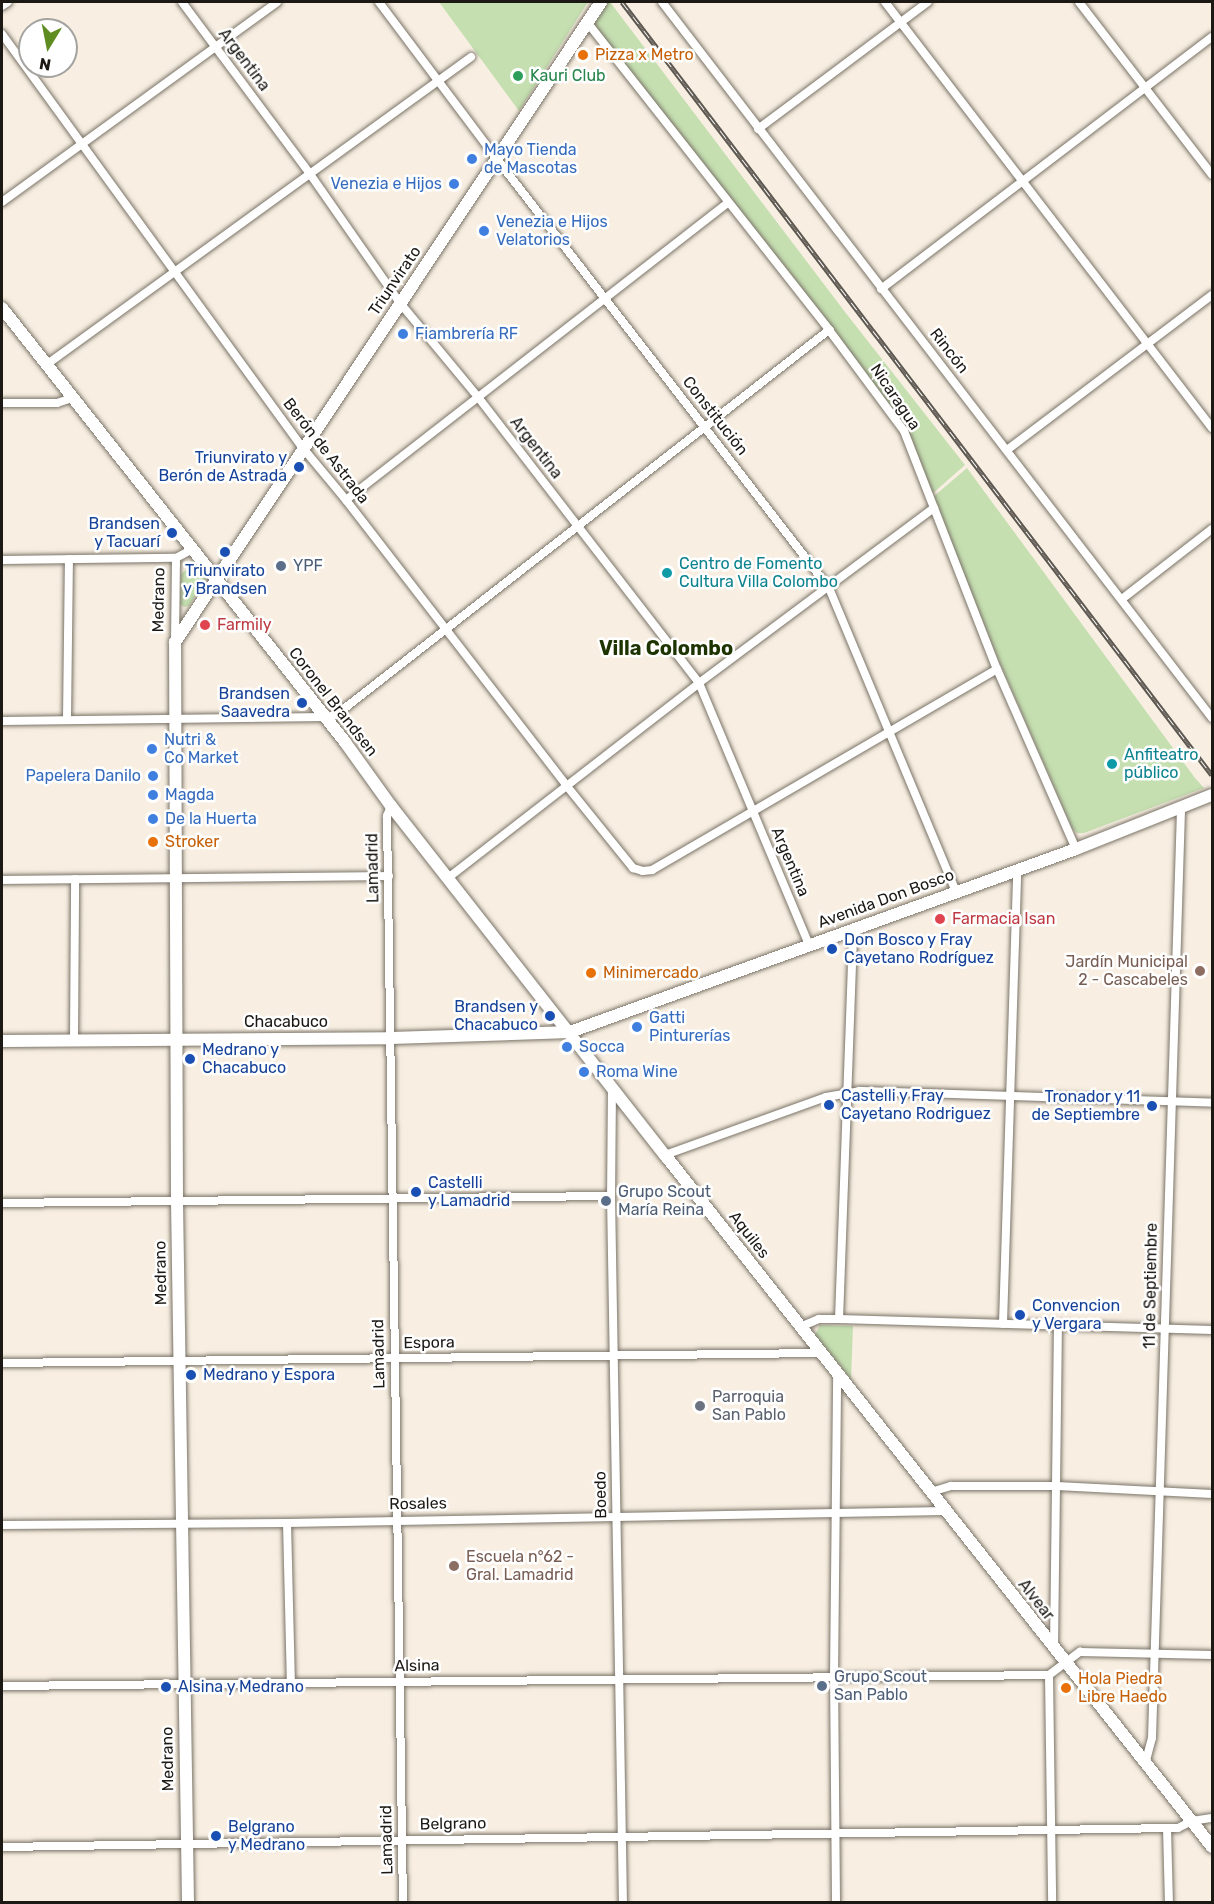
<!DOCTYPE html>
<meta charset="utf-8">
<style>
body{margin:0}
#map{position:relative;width:1214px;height:1904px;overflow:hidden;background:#f8efe2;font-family:Rubik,sans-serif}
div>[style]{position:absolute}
.green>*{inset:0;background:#c5dfb1}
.roads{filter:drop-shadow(0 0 2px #7a7367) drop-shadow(0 0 2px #7a7367)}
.street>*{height:8px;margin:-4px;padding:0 4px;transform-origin:4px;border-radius:4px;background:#fff}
.secondary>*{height:12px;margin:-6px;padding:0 6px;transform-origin:6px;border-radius:6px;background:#fff}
.rail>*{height:5px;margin-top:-2.5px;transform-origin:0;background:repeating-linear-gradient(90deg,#fff 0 9px,#5c5750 0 18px);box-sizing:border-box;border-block:2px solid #5c5750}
.dots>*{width:16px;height:16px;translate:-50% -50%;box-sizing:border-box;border:3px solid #fff;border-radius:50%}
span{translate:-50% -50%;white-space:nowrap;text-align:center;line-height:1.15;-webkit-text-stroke:5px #fff;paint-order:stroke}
.food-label{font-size:16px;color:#c56008}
.left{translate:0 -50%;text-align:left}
.street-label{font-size:16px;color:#1c1915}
.leisure-label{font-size:16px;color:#27864d}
.shop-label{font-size:16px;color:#366cbe}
.right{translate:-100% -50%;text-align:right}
.transit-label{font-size:16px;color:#164399}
.culture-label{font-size:16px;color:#0d838f}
.service-label{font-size:16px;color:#4e5e75}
.health-label{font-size:16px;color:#be3a42}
.education-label{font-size:16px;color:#785e54}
.worship-label{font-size:16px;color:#5b616d}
.quarter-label{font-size:20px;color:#1d3300;font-weight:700}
.frame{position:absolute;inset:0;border:3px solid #1c1915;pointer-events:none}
.north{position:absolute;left:18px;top:18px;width:60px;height:60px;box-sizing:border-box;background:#fff;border:2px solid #a4a3a1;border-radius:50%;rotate:190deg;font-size:16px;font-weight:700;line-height:24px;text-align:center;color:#1c1915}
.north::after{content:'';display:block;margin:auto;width:21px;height:27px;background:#5e8c20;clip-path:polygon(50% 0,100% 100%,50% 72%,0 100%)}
</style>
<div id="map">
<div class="green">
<i style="clip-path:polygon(439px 2px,588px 2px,519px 111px)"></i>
<i style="clip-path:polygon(607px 2px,610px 2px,845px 312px,965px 465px,932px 494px,905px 424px,592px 24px)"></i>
<i style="clip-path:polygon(967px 468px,1195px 778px,1204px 788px,1084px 833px,1077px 833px,1072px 828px,996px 654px,933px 497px)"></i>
<i style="clip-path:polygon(188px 568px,201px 571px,206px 579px,189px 606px,184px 607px,180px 604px,181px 574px)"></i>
<i style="clip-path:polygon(820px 1325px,853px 1326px,851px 1379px,815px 1335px)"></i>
</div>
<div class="roads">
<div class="street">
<i style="left:182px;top:2px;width:214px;rotate:53.3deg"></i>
<i style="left:310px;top:174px;width:157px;rotate:55.1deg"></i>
<i style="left:400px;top:303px;width:122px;rotate:50.3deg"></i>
<i style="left:478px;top:397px;width:361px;rotate:52.3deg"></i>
<i style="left:699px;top:683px;width:284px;rotate:67.2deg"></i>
<i style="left:379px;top:2px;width:195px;rotate:53.1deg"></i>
<i style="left:496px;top:158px;width:544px;rotate:52.25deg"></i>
<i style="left:829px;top:588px;width:329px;rotate:67.3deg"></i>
<i style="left:662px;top:2px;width:903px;rotate:52.47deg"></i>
<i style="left:885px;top:2px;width:537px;rotate:52.49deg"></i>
<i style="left:1079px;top:2px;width:218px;rotate:52.4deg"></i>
<i style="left:2px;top:6px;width:7px;rotate:-34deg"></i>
<i style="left:587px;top:22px;width:392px;rotate:51.8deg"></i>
<i style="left:829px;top:330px;width:126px;rotate:53.4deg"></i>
<i style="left:904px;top:431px;width:256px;rotate:68.7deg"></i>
<i style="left:997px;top:669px;width:197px;rotate:66.3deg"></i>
<i style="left:2px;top:34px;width:510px;rotate:54.01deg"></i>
<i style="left:302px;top:447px;width:69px;rotate:50.3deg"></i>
<i style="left:346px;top:500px;width:360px;rotate:52.3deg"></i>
<i style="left:566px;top:785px;width:107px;rotate:51.1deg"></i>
<i style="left:633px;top:868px;width:10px;rotate:17deg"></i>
<i style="left:643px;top:871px;width:9px;rotate:-6deg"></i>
<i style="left:652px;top:870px;width:399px;rotate:-30.2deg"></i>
<i style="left:758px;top:129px;width:212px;rotate:-36.8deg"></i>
<i style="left:2px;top:202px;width:340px;rotate:-36deg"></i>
<i style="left:881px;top:289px;width:416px;rotate:-37.3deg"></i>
<i style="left:46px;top:365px;width:525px;rotate:-35.93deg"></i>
<i style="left:2px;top:403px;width:55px"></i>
<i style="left:57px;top:403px;width:16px;rotate:-18deg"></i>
<i style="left:1007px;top:450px;width:257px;rotate:-37.1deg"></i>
<i style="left:346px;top:500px;width:483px;rotate:-37.9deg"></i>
<i style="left:2px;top:560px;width:174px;rotate:-0.7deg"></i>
<i style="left:176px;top:558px;width:19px;rotate:-28deg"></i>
<i style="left:1122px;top:599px;width:114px;rotate:-37.9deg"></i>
<i style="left:175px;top:641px;width:83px;rotate:-89.3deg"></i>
<i style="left:67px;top:719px;width:160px;rotate:-89.3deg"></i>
<i style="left:2px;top:721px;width:323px;rotate:-0.7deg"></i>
<i style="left:325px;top:717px;width:11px;rotate:-10deg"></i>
<i style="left:336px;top:715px;width:626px;rotate:-37.99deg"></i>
<i style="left:391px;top:806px;width:11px;rotate:112deg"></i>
<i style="left:387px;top:816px;width:1086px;rotate:89.16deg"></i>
<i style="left:448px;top:878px;width:318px;rotate:-37.8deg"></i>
<i style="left:699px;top:683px;width:293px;rotate:-36.7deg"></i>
<i style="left:2px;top:880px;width:387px;rotate:-0.6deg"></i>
<i style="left:74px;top:1040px;width:161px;rotate:-89.6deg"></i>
<i style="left:612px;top:1087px;width:109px;rotate:90.5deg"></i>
<i style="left:611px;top:1196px;width:706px;rotate:89.03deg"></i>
<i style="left:665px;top:1155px;width:171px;rotate:-19.8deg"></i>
<i style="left:826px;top:1097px;width:34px;rotate:-10deg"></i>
<i style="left:859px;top:1091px;width:353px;rotate:1.9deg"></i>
<i style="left:2px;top:1203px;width:609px;rotate:-0.66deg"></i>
<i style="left:839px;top:1319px;width:389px;rotate:-87.9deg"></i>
<i style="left:1003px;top:1324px;width:454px;rotate:-88.2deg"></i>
<i style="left:800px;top:1327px;width:21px;rotate:-23deg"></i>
<i style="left:819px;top:1319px;width:20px"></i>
<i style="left:839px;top:1319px;width:373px;rotate:1.7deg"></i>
<i style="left:2px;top:1363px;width:820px;rotate:-0.7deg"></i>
<i style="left:931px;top:1492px;width:21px;rotate:-17deg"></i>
<i style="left:951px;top:1486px;width:106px"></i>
<i style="left:1057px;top:1486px;width:155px;rotate:3deg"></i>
<i style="left:287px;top:1523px;width:159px;rotate:88.6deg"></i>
<i style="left:2px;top:1525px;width:285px;rotate:-0.4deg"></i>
<i style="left:287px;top:1523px;width:658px;rotate:-1.04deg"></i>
<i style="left:1054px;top:1649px;width:323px;rotate:-89.3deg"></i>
<i style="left:1049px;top:1675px;width:227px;rotate:89.2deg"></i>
<i style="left:2px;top:1686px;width:1047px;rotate:-0.6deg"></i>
<i style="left:1049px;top:1675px;width:39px;rotate:-37deg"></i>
<i style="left:1080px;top:1652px;width:132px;rotate:1.3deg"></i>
<i style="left:1145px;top:1764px;width:27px;rotate:-75deg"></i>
<i style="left:1152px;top:1738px;width:930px;rotate:-88.21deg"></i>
<i style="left:1167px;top:1828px;width:74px;rotate:88.5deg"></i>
<i style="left:2px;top:1847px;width:1176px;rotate:-0.93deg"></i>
<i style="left:1178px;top:1828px;width:16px;rotate:-27deg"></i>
<i style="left:1192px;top:1821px;width:20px;rotate:-9deg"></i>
<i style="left:836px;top:1902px;width:226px;rotate:-90.5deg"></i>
<i style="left:834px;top:1676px;width:304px;rotate:-89.4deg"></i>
</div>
<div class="secondary">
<i style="left:2px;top:308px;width:553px;rotate:51.68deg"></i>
<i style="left:345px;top:742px;width:79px;rotate:54.3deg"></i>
<i style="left:391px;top:806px;width:444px;rotate:51.9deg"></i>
<i style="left:665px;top:1155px;width:882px;rotate:51.67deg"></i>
<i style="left:2px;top:1041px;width:389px;rotate:-0.4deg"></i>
<i style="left:391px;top:1038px;width:179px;rotate:-1.9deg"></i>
<i style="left:570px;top:1032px;width:538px;rotate:-19.88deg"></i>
<i style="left:1076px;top:849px;width:146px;rotate:-21.7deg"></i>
<i style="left:188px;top:1902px;width:701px;rotate:-90.9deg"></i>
<i style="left:177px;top:1201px;width:559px;rotate:-90.2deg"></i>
<i style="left:175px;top:642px;width:769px;rotate:-56.35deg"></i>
</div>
</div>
<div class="rail">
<i style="left:622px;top:2px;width:972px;rotate:52.65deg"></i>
</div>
<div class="dots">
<i style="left:583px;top:55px;background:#e8710a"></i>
<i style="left:518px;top:76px;background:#2e9e5b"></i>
<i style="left:472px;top:159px;background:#3f7fe0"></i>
<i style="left:454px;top:184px;background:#3f7fe0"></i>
<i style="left:484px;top:231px;background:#3f7fe0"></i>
<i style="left:403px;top:334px;background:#3f7fe0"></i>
<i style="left:299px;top:467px;background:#1a4fb4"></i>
<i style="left:172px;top:533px;background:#1a4fb4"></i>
<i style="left:225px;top:552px;background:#1a4fb4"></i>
<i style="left:281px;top:566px;background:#5c6f8a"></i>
<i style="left:667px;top:573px;background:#0f9aa8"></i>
<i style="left:205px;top:625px;background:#e0444e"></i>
<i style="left:302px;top:703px;background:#1a4fb4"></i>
<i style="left:152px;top:749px;background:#3f7fe0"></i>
<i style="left:1112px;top:764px;background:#0f9aa8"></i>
<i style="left:153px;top:776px;background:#3f7fe0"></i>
<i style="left:153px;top:795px;background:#3f7fe0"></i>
<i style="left:153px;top:819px;background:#3f7fe0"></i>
<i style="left:153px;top:842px;background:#e8710a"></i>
<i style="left:940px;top:919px;background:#e0444e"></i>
<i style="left:832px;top:949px;background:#1a4fb4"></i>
<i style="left:1200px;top:971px;background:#8d6e63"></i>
<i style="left:591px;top:973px;background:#e8710a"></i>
<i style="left:550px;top:1016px;background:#1a4fb4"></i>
<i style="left:637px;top:1027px;background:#3f7fe0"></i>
<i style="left:567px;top:1047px;background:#3f7fe0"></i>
<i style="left:190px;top:1059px;background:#1a4fb4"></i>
<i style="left:584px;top:1072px;background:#3f7fe0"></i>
<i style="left:829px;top:1105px;background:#1a4fb4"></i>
<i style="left:1152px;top:1106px;background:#1a4fb4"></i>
<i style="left:416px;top:1192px;background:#1a4fb4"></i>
<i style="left:606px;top:1201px;background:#5c6f8a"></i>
<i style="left:1020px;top:1315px;background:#1a4fb4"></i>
<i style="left:191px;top:1375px;background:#1a4fb4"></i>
<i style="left:700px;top:1406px;background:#6b7280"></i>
<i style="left:454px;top:1566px;background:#8d6e63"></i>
<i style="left:822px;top:1686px;background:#5c6f8a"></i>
<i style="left:166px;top:1687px;background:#1a4fb4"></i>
<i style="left:1066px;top:1688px;background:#e8710a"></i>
<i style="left:216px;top:1836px;background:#1a4fb4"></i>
</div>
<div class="food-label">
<span class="left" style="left:595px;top:55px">Pizza x Metro</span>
<span class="left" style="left:165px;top:842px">Stroker</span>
<span class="left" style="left:603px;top:973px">Minimercado</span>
<span class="left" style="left:1078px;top:1688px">Hola Piedra<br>Libre Haedo</span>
</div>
<div class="street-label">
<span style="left:244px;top:60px;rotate:53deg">Argentina</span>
<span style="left:395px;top:281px;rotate:-56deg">Triunvirato</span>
<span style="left:949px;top:351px;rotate:52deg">Rincón</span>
<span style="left:895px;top:397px;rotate:56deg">Nicaragua</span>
<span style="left:715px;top:416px;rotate:52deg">Constitución</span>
<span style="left:536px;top:448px;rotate:52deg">Argentina</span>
<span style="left:326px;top:451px;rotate:52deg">Berón de Astrada</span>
<span style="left:159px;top:600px;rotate:-89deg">Medrano</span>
<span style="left:333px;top:702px;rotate:52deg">Coronel Brandsen</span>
<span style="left:790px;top:862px;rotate:67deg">Argentina</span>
<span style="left:373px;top:868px;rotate:-91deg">Lamadrid</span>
<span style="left:886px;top:899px;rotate:-20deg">Avenida Don Bosco</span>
<span style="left:286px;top:1022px">Chacabuco</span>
<span style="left:749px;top:1235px;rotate:52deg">Aquiles</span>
<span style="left:161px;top:1273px;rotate:-91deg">Medrano</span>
<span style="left:1151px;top:1286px;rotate:-89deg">11 de Septiembre</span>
<span style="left:429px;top:1343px;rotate:-1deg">Espora</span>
<span style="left:379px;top:1354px;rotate:-91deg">Lamadrid</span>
<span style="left:601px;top:1495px;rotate:-91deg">Boedo</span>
<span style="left:418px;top:1504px;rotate:-1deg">Rosales</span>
<span style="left:1036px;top:1600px;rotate:52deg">Alvear</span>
<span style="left:417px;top:1666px;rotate:-1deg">Alsina</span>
<span style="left:168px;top:1759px;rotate:-91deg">Medrano</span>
<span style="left:453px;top:1824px;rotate:-1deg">Belgrano</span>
<span style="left:387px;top:1840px;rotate:-91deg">Lamadrid</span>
</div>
<div class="leisure-label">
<span class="left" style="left:530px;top:76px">Kauri Club</span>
</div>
<div class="shop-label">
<span class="left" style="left:484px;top:159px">Mayo Tienda<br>de Mascotas</span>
<span class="right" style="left:442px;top:184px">Venezia e Hijos</span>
<span class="left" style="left:496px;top:231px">Venezia e Hijos<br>Velatorios</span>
<span class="left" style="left:415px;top:334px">Fiambrería RF</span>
<span class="left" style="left:164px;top:749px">Nutri &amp;<br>Co Market</span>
<span class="right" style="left:141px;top:776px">Papelera Danilo</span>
<span class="left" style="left:165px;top:795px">Magda</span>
<span class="left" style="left:165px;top:819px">De la Huerta</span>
<span class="left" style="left:649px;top:1027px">Gatti<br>Pinturerías</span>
<span class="left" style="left:579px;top:1047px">Socca</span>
<span class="left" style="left:596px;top:1072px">Roma Wine</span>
</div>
<div class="transit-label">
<span class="right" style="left:287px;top:467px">Triunvirato y<br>Berón de Astrada</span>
<span class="right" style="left:160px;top:533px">Brandsen<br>y Tacuarí</span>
<span style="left:225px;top:580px">Triunvirato<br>y Brandsen</span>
<span class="right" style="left:290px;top:703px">Brandsen<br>Saavedra</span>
<span class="left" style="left:844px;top:949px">Don Bosco y Fray<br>Cayetano Rodríguez</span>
<span class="right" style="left:538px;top:1016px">Brandsen y<br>Chacabuco</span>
<span class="left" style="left:202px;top:1059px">Medrano y<br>Chacabuco</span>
<span class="left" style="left:841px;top:1105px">Castelli y Fray<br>Cayetano Rodriguez</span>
<span class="right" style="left:1140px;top:1106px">Tronador y 11<br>de Septiembre</span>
<span class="left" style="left:428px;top:1192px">Castelli<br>y Lamadrid</span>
<span class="left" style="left:1032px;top:1315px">Convencion<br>y Vergara</span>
<span class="left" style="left:203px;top:1375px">Medrano y Espora</span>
<span class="left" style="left:178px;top:1687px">Alsina y Medrano</span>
<span class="left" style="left:228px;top:1836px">Belgrano<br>y Medrano</span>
</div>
<div class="culture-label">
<span class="left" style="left:679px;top:573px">Centro de Fomento<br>Cultura Villa Colombo</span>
<span class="left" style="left:1124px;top:764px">Anfiteatro<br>público</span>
</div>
<div class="service-label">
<span class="left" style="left:293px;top:566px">YPF</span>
<span class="left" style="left:618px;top:1201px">Grupo Scout<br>María Reina</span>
<span class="left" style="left:834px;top:1686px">Grupo Scout<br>San Pablo</span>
</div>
<div class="health-label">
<span class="left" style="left:217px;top:625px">Farmily</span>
<span class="left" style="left:952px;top:919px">Farmacia Isan</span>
</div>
<div class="education-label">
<span class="right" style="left:1188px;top:971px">Jardín Municipal<br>2 - Cascabeles</span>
<span class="left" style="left:466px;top:1566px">Escuela n°62 -<br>Gral. Lamadrid</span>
</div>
<div class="worship-label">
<span class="left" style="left:712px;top:1406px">Parroquia<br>San Pablo</span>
</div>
<div class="quarter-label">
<span style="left:666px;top:648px">Villa Colombo</span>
</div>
<div class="frame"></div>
<div class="north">N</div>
</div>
